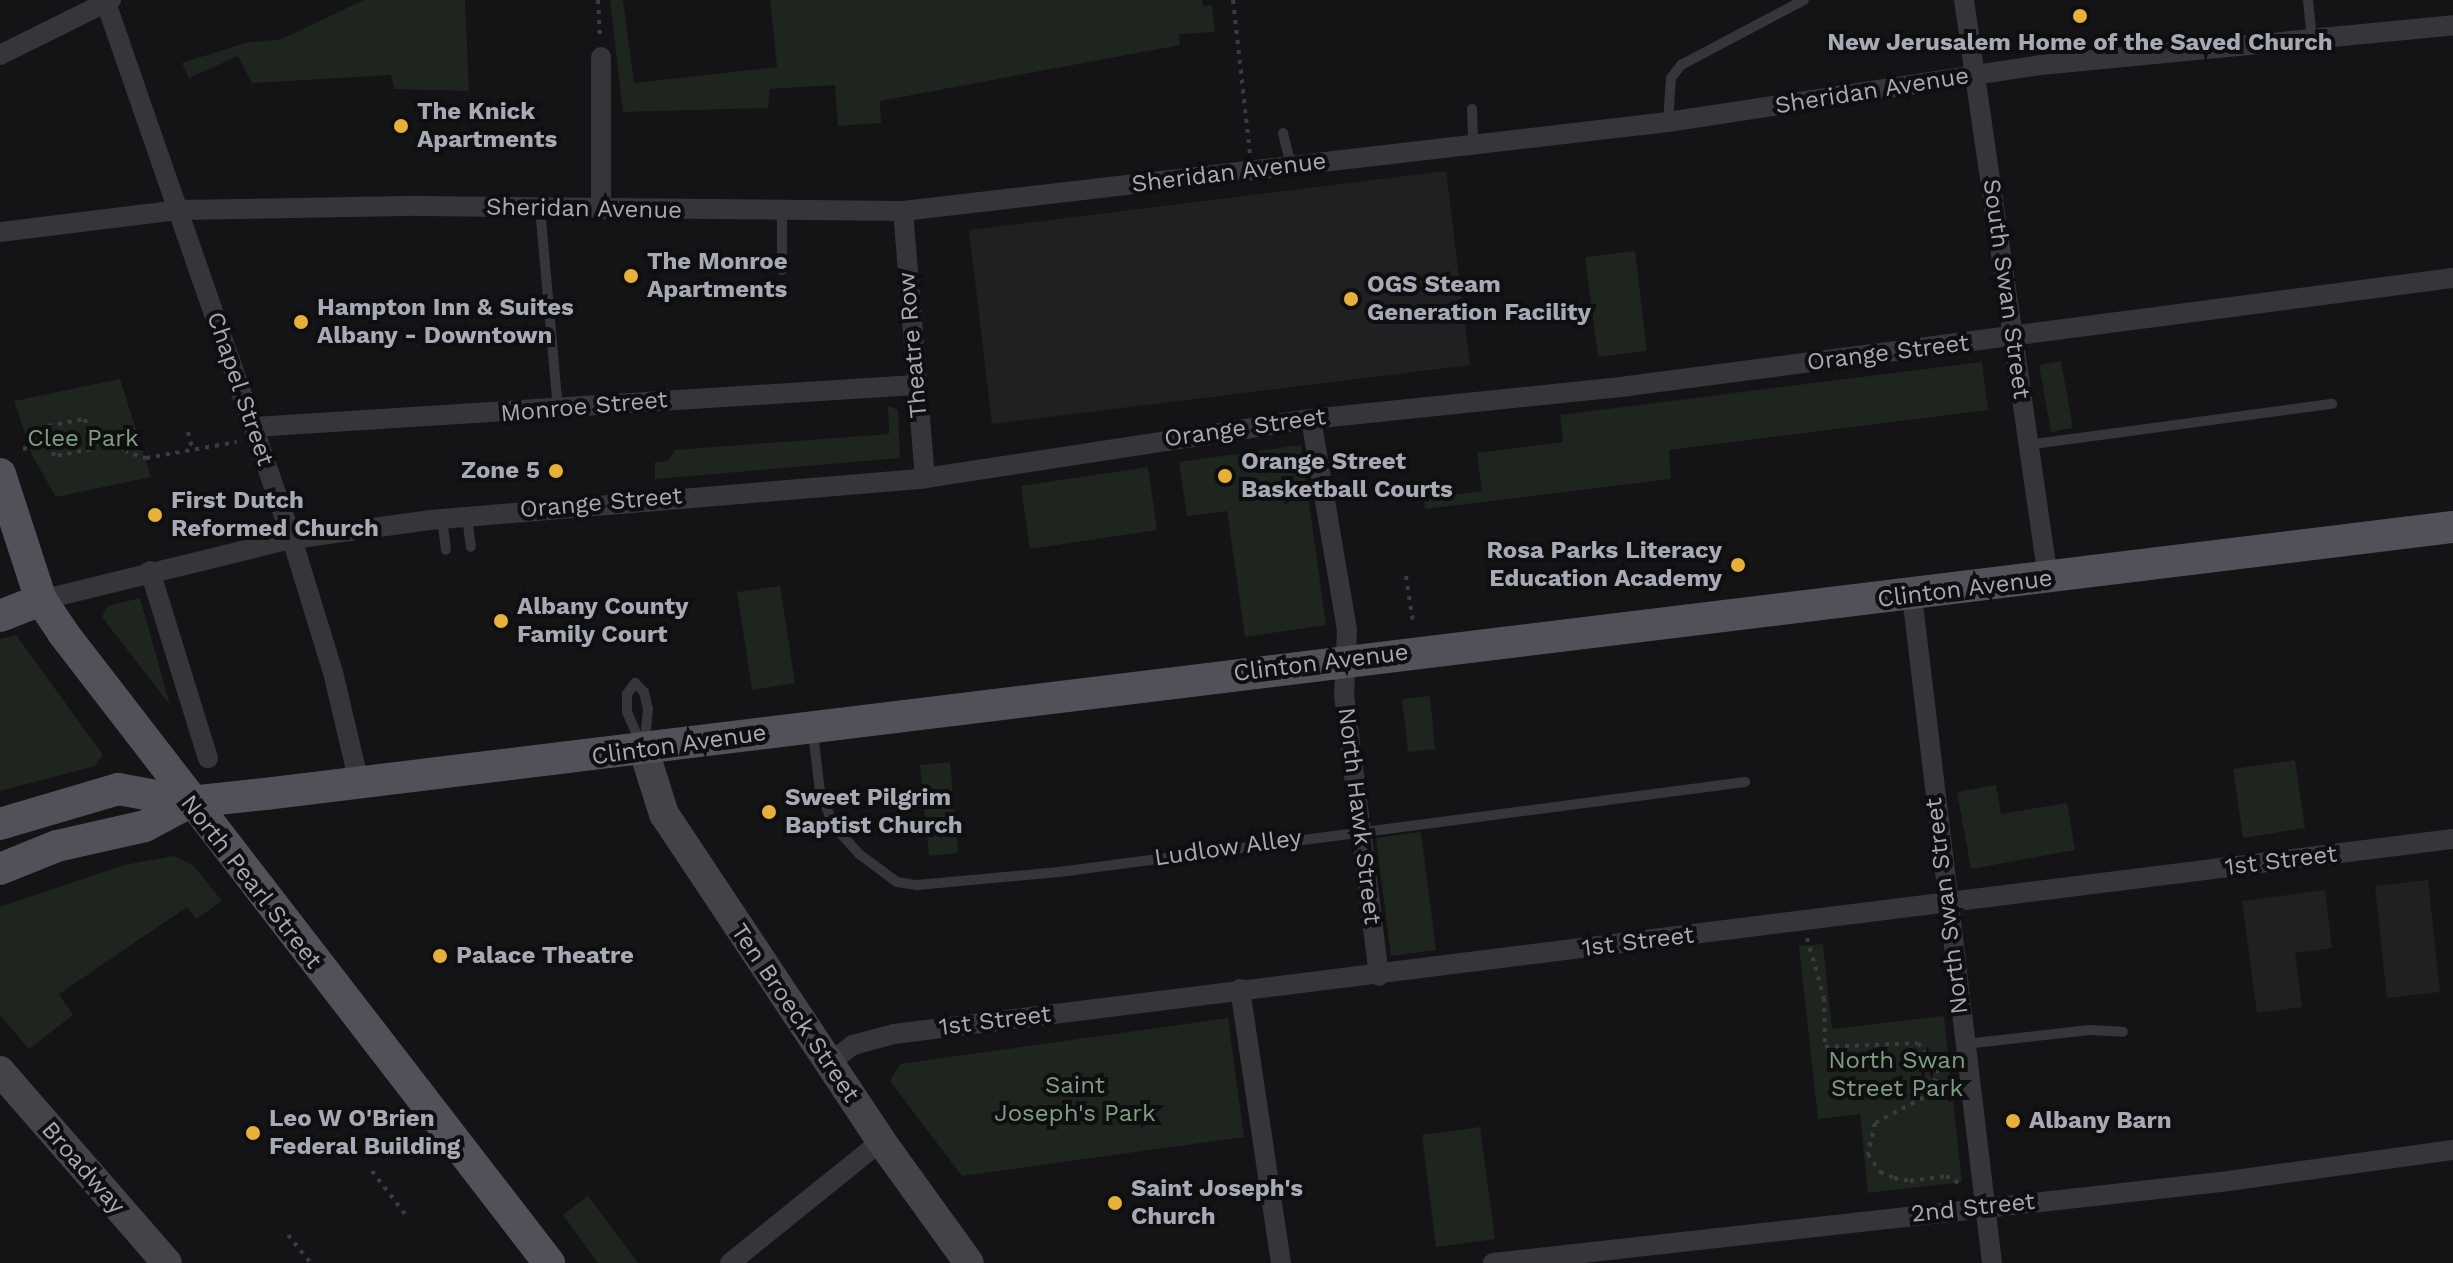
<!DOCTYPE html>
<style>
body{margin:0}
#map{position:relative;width:2453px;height:1263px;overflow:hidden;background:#141315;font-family:"Work Sans",sans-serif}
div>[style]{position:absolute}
.built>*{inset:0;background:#202022}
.green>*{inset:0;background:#1e251f}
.path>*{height:4px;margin-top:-2px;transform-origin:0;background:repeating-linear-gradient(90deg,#3b3c41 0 4px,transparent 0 10px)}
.lane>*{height:10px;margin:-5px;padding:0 5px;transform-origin:5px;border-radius:5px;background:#35353a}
.street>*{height:20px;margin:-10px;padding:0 10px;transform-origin:10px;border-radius:10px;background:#35353a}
.secondary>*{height:30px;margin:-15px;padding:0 15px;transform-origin:15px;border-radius:15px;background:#43444a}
.primary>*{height:32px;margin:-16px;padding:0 16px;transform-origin:16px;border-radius:16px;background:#515259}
.dots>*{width:22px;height:22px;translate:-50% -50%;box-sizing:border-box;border:4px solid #0f0e10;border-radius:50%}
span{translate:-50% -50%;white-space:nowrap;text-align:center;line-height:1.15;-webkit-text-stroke:8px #0f0e10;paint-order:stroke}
.poi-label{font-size:24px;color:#a6aab5;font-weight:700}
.left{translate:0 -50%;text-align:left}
.right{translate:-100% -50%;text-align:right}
.street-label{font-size:24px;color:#a6aab5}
.park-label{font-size:24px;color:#7e9e81}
</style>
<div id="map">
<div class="built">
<i style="clip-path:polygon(1446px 171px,1470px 365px,992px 424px,969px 230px)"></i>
<i style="clip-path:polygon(2428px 880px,2440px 992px,2387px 998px,2375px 886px)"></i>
<i style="clip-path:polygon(2325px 890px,2332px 948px,2295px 953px,2302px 1007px,2257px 1013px,2242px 901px)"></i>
</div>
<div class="green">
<i style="clip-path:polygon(364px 0,465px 0,469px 91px,394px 89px,391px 75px,252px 83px,238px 56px,189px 78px,182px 63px,245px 43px,282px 39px)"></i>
<i style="clip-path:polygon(610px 0,623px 0,634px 83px,777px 67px,770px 0,1202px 0,1203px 6px,1212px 5px,1215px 32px,1179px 34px,1180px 45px,880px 101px,881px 123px,838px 126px,835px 85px,770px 89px,768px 108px,623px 112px)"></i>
<i style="clip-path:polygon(1635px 251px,1647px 351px,1598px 357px,1585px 257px)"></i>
<i style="clip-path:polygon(2061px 361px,2073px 428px,2051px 432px,2039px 365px)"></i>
<i style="clip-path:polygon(1982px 362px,1988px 410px,1669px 450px,1671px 479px,1425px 509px,1424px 499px,1482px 491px,1477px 453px,1563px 442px,1560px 415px)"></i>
<i style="clip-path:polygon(120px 379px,151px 477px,56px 497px,33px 457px,14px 401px)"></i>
<i style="clip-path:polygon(888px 406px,898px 410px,900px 458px,655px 479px,655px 462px,668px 461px,675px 450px,889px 434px)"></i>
<i style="clip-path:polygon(1301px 445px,1326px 625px,1245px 637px,1227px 511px,1187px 516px,1179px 462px)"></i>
<i style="clip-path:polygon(1148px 467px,1157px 530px,1030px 549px,1021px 486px)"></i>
<i style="clip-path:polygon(780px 586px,795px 683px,752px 690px,737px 592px)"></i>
<i style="clip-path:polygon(140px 598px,170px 705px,102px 617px,107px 606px)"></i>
<i style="clip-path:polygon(16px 635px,103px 755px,95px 766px,0 791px,0 639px)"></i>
<i style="clip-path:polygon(1430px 696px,1435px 749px,1408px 752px,1402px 699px)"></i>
<i style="clip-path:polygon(2295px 760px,2305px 828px,2243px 838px,2233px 769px)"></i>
<i style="clip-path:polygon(950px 762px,958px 853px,929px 856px,920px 765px)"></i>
<i style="clip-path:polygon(1996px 785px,2001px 814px,2067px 803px,2075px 850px,1971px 869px,1957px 792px)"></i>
<i style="clip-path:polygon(1421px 832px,1436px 950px,1391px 956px,1376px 838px)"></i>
<i style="clip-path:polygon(174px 856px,193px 865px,222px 901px,196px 919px,187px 907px,59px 994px,73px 1015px,29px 1049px,0 1015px,0 907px,124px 865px)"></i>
<i style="clip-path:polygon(1823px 944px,1832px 1029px,1944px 1016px,1962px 1182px,1868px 1193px,1860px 1114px,1818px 1119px,1799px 946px)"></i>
<i style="clip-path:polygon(1228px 1018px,1244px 1137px,962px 1176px,890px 1081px,900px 1064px)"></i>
<i style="clip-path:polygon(1480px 1127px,1495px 1239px,1436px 1247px,1422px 1135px)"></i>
<i style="clip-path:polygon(588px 1196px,638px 1263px,598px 1263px,563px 1215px)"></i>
</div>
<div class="path">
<i style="left:598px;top:0;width:38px;rotate:87deg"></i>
<i style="left:1233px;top:0;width:154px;rotate:83.7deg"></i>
<i style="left:85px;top:419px;width:31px;rotate:79deg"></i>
<i style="left:91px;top:449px;width:38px;rotate:169deg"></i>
<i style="left:54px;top:456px;width:31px;rotate:-101deg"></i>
<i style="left:48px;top:426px;width:38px;rotate:-11deg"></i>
<i style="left:188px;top:432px;width:16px;rotate:76deg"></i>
<i style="left:88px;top:434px;width:34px;rotate:5deg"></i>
<i style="left:122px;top:437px;width:14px;rotate:82deg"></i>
<i style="left:124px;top:451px;width:23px;rotate:18deg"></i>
<i style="left:146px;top:458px;width:92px;rotate:-10deg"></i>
<i style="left:23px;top:449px;width:29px;rotate:-16deg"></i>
<i style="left:1406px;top:576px;width:47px;rotate:81.3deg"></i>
<i style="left:1807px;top:938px;width:62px;rotate:74.2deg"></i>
<i style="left:1824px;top:998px;width:49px;rotate:88.8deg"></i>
<i style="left:1825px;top:1047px;width:93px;rotate:-2.5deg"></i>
<i style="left:1918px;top:1043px;width:33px;rotate:52deg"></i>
<i style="left:1938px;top:1069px;width:25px;rotate:104deg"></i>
<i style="left:1932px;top:1093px;width:64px;rotate:152.2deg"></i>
<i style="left:1875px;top:1123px;width:32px;rotate:103deg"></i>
<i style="left:1868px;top:1154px;width:22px;rotate:56deg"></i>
<i style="left:1880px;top:1172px;width:15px;rotate:23deg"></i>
<i style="left:1894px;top:1178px;width:16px;rotate:11deg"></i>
<i style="left:1910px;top:1181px;width:36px;rotate:-8deg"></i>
<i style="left:1946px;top:1176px;width:18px;rotate:29deg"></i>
<i style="left:372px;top:1171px;width:59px;rotate:52.5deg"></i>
<i style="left:288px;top:1235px;width:36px;rotate:51deg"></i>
</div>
<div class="lane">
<i style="left:2308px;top:0;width:40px;rotate:84.3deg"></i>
<i style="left:1472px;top:109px;width:36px;rotate:88deg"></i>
<i style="left:1668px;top:122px;width:44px;rotate:-86.1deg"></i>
<i style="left:1671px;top:78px;width:16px;rotate:-52deg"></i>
<i style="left:1681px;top:65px;width:139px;rotate:-27.9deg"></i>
<i style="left:1283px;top:133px;width:34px;rotate:76deg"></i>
<i style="left:540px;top:208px;width:202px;rotate:84.9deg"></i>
<i style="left:782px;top:211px;width:59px;rotate:90deg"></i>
<i style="left:2027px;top:445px;width:308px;rotate:-7.7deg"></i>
<i style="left:467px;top:516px;width:31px;rotate:83deg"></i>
<i style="left:442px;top:518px;width:32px;rotate:83deg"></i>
<i style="left:635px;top:683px;width:13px;rotate:45deg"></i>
<i style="left:644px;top:692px;width:17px;rotate:77deg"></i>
<i style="left:648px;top:709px;width:42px;rotate:95.4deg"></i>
<i style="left:644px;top:751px;width:43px;rotate:-113.6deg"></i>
<i style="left:627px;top:712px;width:18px;rotate:-90deg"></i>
<i style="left:627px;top:694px;width:14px;rotate:-54deg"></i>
<i style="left:813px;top:733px;width:59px;rotate:83.2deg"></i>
<i style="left:820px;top:792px;width:35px;rotate:68deg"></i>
<i style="left:833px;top:825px;width:39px;rotate:48deg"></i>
<i style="left:859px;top:854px;width:47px;rotate:36.4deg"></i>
<i style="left:897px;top:882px;width:20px;rotate:9deg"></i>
<i style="left:917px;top:885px;width:143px;rotate:-5.2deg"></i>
<i style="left:1059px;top:872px;width:692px;rotate:-7.47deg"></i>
<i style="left:1965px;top:1044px;width:125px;rotate:-6.4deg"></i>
<i style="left:2089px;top:1030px;width:34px;rotate:3deg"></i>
</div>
<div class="street">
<i style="left:105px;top:0;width:571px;rotate:70.87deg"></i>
<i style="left:292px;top:539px;width:139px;rotate:72.9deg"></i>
<i style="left:333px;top:672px;width:114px;rotate:76.8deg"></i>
<i style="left:1964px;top:0;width:584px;rotate:81.73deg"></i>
<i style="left:0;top:55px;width:124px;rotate:-26.4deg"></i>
<i style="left:601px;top:57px;width:153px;rotate:90deg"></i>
<i style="left:903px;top:211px;width:268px;rotate:85.3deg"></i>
<i style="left:0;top:232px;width:179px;rotate:-7deg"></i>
<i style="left:178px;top:210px;width:241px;rotate:-1deg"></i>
<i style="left:419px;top:206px;width:484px;rotate:0.6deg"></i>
<i style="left:903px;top:211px;width:770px;rotate:-6.64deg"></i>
<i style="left:1668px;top:122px;width:377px;rotate:-8.7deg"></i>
<i style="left:2041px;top:65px;width:414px;rotate:-5.5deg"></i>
<i style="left:1311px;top:419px;width:214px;rotate:80.3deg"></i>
<i style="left:1347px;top:630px;width:65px;rotate:92.6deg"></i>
<i style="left:1344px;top:695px;width:283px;rotate:82.9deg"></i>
<i style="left:254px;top:427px;width:662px;rotate:-3.64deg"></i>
<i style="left:150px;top:571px;width:196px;rotate:72.8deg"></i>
<i style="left:1912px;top:596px;width:672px;rotate:83.16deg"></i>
<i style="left:41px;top:600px;width:258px;rotate:-13.7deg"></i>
<i style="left:292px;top:539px;width:139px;rotate:-7.8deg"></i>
<i style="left:430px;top:520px;width:497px;rotate:-4.8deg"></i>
<i style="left:925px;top:478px;width:390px;rotate:-8.7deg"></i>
<i style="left:1311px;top:419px;width:319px;rotate:-5.9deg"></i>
<i style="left:1628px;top:386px;width:832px;rotate:-7.46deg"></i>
<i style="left:1240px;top:989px;width:277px;rotate:81.5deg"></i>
<i style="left:829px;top:1063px;width:30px;rotate:-37deg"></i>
<i style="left:853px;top:1045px;width:42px;rotate:-15deg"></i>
<i style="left:894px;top:1034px;width:1571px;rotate:-7.13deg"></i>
<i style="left:730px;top:1263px;width:194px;rotate:-38.9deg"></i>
<i style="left:1493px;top:1263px;width:732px;rotate:-6.35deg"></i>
<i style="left:2221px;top:1182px;width:234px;rotate:-7.9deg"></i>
</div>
<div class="secondary">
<i style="left:644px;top:751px;width:66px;rotate:72.4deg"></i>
<i style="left:664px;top:814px;width:392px;rotate:56.4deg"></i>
<i style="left:881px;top:1141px;width:150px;rotate:54.2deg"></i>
<i style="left:0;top:1071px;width:254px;rotate:49deg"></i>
</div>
<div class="primary">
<i style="left:0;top:474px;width:133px;rotate:72deg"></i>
<i style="left:41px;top:600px;width:40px;rotate:56deg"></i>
<i style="left:63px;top:633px;width:796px;rotate:52.35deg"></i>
<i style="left:0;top:616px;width:44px;rotate:-21.3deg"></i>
<i style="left:0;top:824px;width:123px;rotate:-16.5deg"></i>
<i style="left:118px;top:789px;width:73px;rotate:10.2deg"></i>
<i style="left:190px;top:802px;width:75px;rotate:-6.1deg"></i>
<i style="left:265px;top:794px;width:2204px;rotate:-6.96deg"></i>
<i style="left:0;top:869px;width:61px;rotate:-22deg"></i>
<i style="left:57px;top:846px;width:90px;rotate:-12.8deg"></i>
<i style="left:145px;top:826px;width:51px;rotate:-28.1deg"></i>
</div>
<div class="dots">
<i style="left:2080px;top:16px;background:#e6b03b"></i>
<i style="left:401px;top:126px;background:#e6b03b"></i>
<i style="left:631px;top:276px;background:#e6b03b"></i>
<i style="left:1351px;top:299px;background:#e6b03b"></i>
<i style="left:301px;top:322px;background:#e6b03b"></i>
<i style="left:556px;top:471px;background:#e6b03b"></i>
<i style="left:1225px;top:476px;background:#e6b03b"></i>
<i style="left:155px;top:515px;background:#e6b03b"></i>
<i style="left:1738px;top:565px;background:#e6b03b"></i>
<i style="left:501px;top:621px;background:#e6b03b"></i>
<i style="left:769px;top:812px;background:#e6b03b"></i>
<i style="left:440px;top:956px;background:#e6b03b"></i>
<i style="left:2013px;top:1121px;background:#e6b03b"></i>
<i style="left:253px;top:1133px;background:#e6b03b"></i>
<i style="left:1115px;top:1203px;background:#e6b03b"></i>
</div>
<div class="poi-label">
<span style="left:2080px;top:43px">New Jerusalem Home of the Saved Church</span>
<span class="left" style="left:417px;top:126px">The Knick<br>Apartments</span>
<span class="left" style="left:647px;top:276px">The Monroe<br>Apartments</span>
<span class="left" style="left:1367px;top:299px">OGS Steam<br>Generation Facility</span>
<span class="left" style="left:317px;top:322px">Hampton Inn &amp; Suites<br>Albany - Downtown</span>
<span class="left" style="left:1241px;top:476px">Orange Street<br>Basketball Courts</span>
<span class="right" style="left:540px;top:471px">Zone 5</span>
<span class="left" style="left:171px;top:515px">First Dutch<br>Reformed Church</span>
<span class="right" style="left:1722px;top:565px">Rosa Parks Literacy<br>Education Academy</span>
<span class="left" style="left:517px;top:621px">Albany County<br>Family Court</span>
<span class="left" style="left:785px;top:812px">Sweet Pilgrim<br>Baptist Church</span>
<span class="left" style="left:456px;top:956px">Palace Theatre</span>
<span class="left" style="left:269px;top:1133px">Leo W O'Brien<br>Federal Building</span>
<span class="left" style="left:2029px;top:1121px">Albany Barn</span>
<span class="left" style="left:1131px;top:1203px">Saint Joseph's<br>Church</span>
</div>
<div class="street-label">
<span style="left:1872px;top:91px;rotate:-9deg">Sheridan Avenue</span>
<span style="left:1229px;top:173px;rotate:-7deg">Sheridan Avenue</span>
<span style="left:584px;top:209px;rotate:1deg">Sheridan Avenue</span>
<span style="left:2006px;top:289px;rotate:82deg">South Swan Street</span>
<span style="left:913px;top:345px;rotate:-95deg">Theatre Row</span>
<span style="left:1888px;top:353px;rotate:-7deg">Orange Street</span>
<span style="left:240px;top:389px;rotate:71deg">Chapel Street</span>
<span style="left:584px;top:407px;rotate:-5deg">Monroe Street</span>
<span style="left:1245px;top:428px;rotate:-8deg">Orange Street</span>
<span style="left:601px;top:503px;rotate:-5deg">Orange Street</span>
<span style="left:1965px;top:589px;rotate:-7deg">Clinton Avenue</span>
<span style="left:1321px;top:663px;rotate:-7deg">Clinton Avenue</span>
<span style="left:679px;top:745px;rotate:-8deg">Clinton Avenue</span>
<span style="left:1359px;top:816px;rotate:83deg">North Hawk Street</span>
<span style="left:1228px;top:848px;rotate:-8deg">Ludlow Alley</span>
<span style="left:2281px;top:861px;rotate:-7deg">1st Street</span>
<span style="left:251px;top:882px;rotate:52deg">North Pearl Street</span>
<span style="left:1947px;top:906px;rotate:-97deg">North Swan Street</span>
<span style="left:1638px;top:942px;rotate:-7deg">1st Street</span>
<span style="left:795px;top:1013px;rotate:56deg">Ten Broeck Street</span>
<span style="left:995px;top:1021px;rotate:-7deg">1st Street</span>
<span style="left:83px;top:1168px;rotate:49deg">Broadway</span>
<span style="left:1973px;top:1208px;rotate:-6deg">2nd Street</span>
</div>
<div class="park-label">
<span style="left:83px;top:439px">Clee Park</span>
<span style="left:1897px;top:1075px">North Swan<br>Street Park</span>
<span style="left:1075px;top:1100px">Saint<br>Joseph's Park</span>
</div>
</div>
